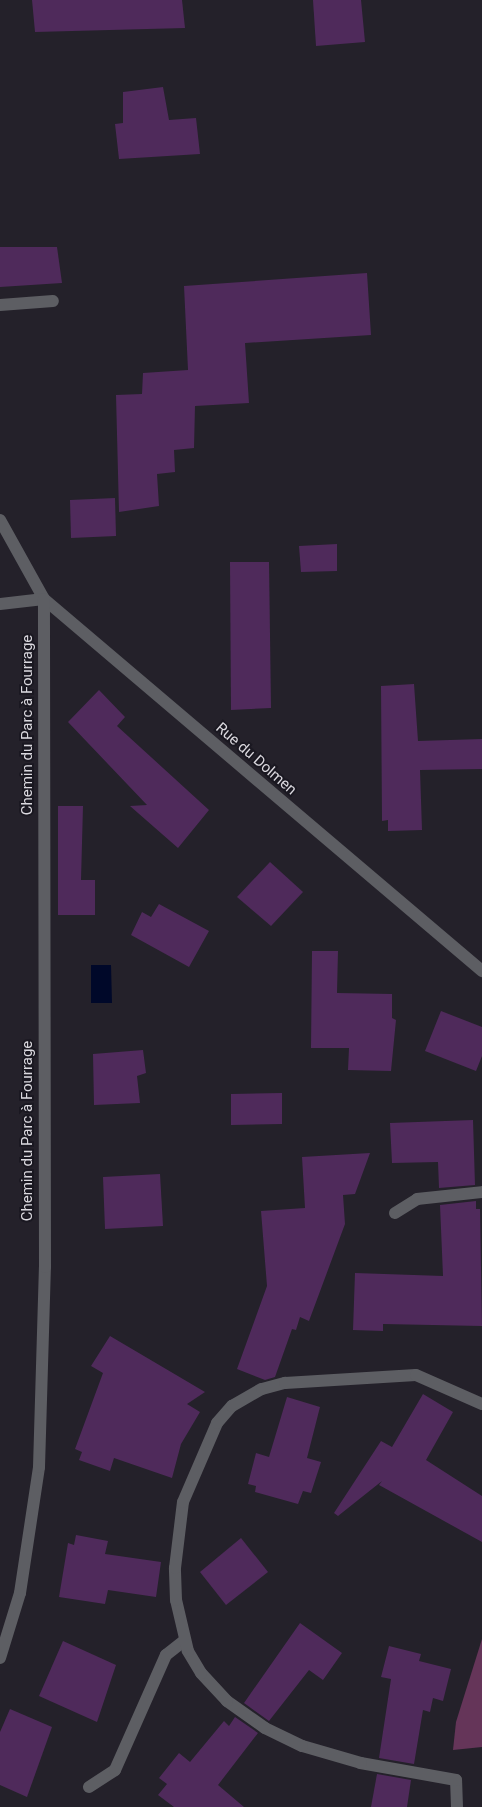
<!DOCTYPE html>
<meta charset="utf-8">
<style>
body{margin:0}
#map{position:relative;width:482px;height:1807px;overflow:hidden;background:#24212a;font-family:Roboto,sans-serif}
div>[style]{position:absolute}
.green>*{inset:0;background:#653559}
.water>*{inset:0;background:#000829}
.building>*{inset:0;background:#4f2a5b}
.lane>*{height:12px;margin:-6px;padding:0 6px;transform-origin:6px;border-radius:6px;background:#5d5e63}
.street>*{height:12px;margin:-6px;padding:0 6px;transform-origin:6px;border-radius:6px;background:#5d5e63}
span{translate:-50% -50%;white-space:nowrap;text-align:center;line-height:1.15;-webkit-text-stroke:4px #1a1821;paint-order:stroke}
.street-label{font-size:15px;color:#dbd9df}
</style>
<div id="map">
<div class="green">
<i style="clip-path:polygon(482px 1639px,482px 1747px,453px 1750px,456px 1722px)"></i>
</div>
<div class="water">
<i style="clip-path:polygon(91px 965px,111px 965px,112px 1003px,91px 1003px)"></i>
</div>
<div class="building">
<i style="clip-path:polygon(32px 0,182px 0,185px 28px,35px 32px)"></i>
<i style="clip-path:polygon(313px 0,361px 0,365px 42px,316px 46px)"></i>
<i style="clip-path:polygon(163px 87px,169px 120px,196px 118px,200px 154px,119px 159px,115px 124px,123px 123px,123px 92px)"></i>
<i style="clip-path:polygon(0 247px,57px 247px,62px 283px,0 287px)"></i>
<i style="clip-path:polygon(367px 273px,371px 335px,245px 343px,249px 403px,195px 406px,194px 448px,174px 450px,175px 472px,157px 474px,159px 506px,119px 512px,116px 395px,142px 394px,143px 373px,188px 370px,184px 286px)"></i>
<i style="clip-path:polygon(115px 498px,116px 536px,71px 538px,70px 500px)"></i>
<i style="clip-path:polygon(337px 544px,337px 571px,301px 572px,299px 546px)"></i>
<i style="clip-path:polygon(230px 562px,269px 562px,271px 708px,231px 710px)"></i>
<i style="clip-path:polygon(414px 684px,418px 741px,482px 739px,482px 769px,420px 770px,422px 830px,388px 831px,388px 820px,382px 821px,381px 686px)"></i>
<i style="clip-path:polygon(99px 690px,125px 717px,117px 726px,209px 810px,178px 848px,130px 806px,147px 805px,68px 722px)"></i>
<i style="clip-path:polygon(58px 806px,83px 806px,81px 880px,95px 880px,95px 915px,58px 915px)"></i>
<i style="clip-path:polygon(270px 862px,303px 892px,271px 926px,237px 897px)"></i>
<i style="clip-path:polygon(159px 904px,209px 931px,189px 967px,131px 935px,142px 912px,151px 917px)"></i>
<i style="clip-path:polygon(312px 951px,338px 951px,337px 993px,392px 994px,392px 1018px,396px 1020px,391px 1071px,348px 1070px,349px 1048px,311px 1048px)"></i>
<i style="clip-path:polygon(441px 1011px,482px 1027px,482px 1056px,476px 1071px,425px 1051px)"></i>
<i style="clip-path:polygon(143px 1050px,146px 1073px,137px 1076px,140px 1103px,94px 1105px,93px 1054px)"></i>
<i style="clip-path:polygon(282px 1093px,282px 1124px,231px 1125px,231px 1094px)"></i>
<i style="clip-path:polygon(473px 1120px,475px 1185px,439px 1188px,438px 1162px,392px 1163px,390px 1123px)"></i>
<i style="clip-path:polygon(370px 1153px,355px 1194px,343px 1195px,345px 1224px,309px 1321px,300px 1317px,296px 1330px,292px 1329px,275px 1377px,265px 1380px,237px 1369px,267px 1286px,261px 1211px,305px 1208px,302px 1157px)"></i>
<i style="clip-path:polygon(160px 1174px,163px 1226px,105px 1229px,103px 1177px)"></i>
<i style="clip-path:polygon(476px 1201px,476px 1209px,480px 1209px,482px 1326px,383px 1324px,383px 1331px,353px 1330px,355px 1273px,443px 1276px,440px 1205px)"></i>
<i style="clip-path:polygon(110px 1336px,205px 1392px,187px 1404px,200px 1412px,181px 1444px,172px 1478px,114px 1458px,110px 1471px,79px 1460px,82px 1452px,75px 1449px,103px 1373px,91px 1366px)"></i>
<i style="clip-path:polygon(423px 1394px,453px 1412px,426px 1460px,482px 1496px,482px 1542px,379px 1485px,382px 1481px,338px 1516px,334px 1513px,381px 1441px,392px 1447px)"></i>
<i style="clip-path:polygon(287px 1397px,320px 1407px,307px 1458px,321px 1462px,311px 1493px,303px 1491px,298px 1504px,255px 1492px,256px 1486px,248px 1484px,256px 1453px,269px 1457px)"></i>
<i style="clip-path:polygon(76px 1535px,108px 1541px,105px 1554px,161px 1562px,156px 1597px,108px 1590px,105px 1604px,59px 1597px,68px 1543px,74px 1545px)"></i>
<i style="clip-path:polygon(241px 1538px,268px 1572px,226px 1605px,200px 1572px)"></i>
<i style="clip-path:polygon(300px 1623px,342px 1653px,323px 1680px,309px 1670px,269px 1721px,244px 1703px)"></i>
<i style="clip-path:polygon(63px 1641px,116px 1665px,97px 1722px,39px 1696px)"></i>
<i style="clip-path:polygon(389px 1646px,421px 1654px,419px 1661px,451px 1669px,443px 1701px,433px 1698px,430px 1712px,423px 1710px,414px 1764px,379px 1758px,391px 1679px,381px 1677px)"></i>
<i style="clip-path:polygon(10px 1709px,52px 1727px,27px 1797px,0 1785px,0 1732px)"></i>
<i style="clip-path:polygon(235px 1717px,258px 1733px,218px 1785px,244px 1807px,174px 1807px,158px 1795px,167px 1784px,159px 1778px,179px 1753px,190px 1762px,224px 1721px,229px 1726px)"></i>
<i style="clip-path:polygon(377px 1774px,411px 1780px,407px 1807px,371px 1807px)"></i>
</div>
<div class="lane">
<i style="left:0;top:305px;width:53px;rotate:-4.3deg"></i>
<i style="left:395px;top:1213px;width:26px;rotate:-32deg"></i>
<i style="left:417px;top:1199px;width:65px;rotate:-6.1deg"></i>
</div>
<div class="street">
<i style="left:0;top:520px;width:90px;rotate:60.9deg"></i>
<i style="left:44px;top:599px;width:575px;rotate:40.34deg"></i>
<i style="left:0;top:604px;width:44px;rotate:-6.5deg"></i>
<i style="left:0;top:1658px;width:68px;rotate:-72.9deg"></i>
<i style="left:20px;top:1593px;width:127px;rotate:-81.4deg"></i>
<i style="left:39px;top:1467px;width:200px;rotate:-88.3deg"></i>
<i style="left:45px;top:1267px;width:668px;rotate:-90.09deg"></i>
<i style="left:89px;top:1787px;width:31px;rotate:-33deg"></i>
<i style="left:115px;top:1770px;width:126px;rotate:-66.1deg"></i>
<i style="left:166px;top:1655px;width:23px;rotate:-38deg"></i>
<i style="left:457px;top:1807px;width:27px;rotate:-92deg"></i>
<i style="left:456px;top:1780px;width:97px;rotate:-169.9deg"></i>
<i style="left:361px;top:1763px;width:61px;rotate:-163.9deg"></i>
<i style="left:302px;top:1746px;width:41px;rotate:-154.1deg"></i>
<i style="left:265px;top:1728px;width:47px;rotate:-144.6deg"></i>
<i style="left:227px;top:1701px;width:38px;rotate:-133deg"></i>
<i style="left:201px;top:1673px;width:26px;rotate:-121deg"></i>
<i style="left:188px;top:1651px;width:52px;rotate:-103.2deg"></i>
<i style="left:176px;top:1600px;width:32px;rotate:-92deg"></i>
<i style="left:175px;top:1568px;width:66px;rotate:-83.1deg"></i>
<i style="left:183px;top:1502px;width:86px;rotate:-66.7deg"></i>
<i style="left:217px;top:1423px;width:23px;rotate:-49deg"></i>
<i style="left:232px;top:1406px;width:34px;rotate:-30deg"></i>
<i style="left:262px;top:1389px;width:24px;rotate:-15deg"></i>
<i style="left:285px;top:1383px;width:131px;rotate:-3.5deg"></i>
<i style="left:416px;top:1375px;width:72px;rotate:23.7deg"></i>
</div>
<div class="street-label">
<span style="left:28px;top:725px;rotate:-90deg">Chemin du Parc à Fourrage</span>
<span style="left:256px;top:759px;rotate:41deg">Rue du Dolmen</span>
<span style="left:28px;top:1131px;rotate:-90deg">Chemin du Parc à Fourrage</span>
</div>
</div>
